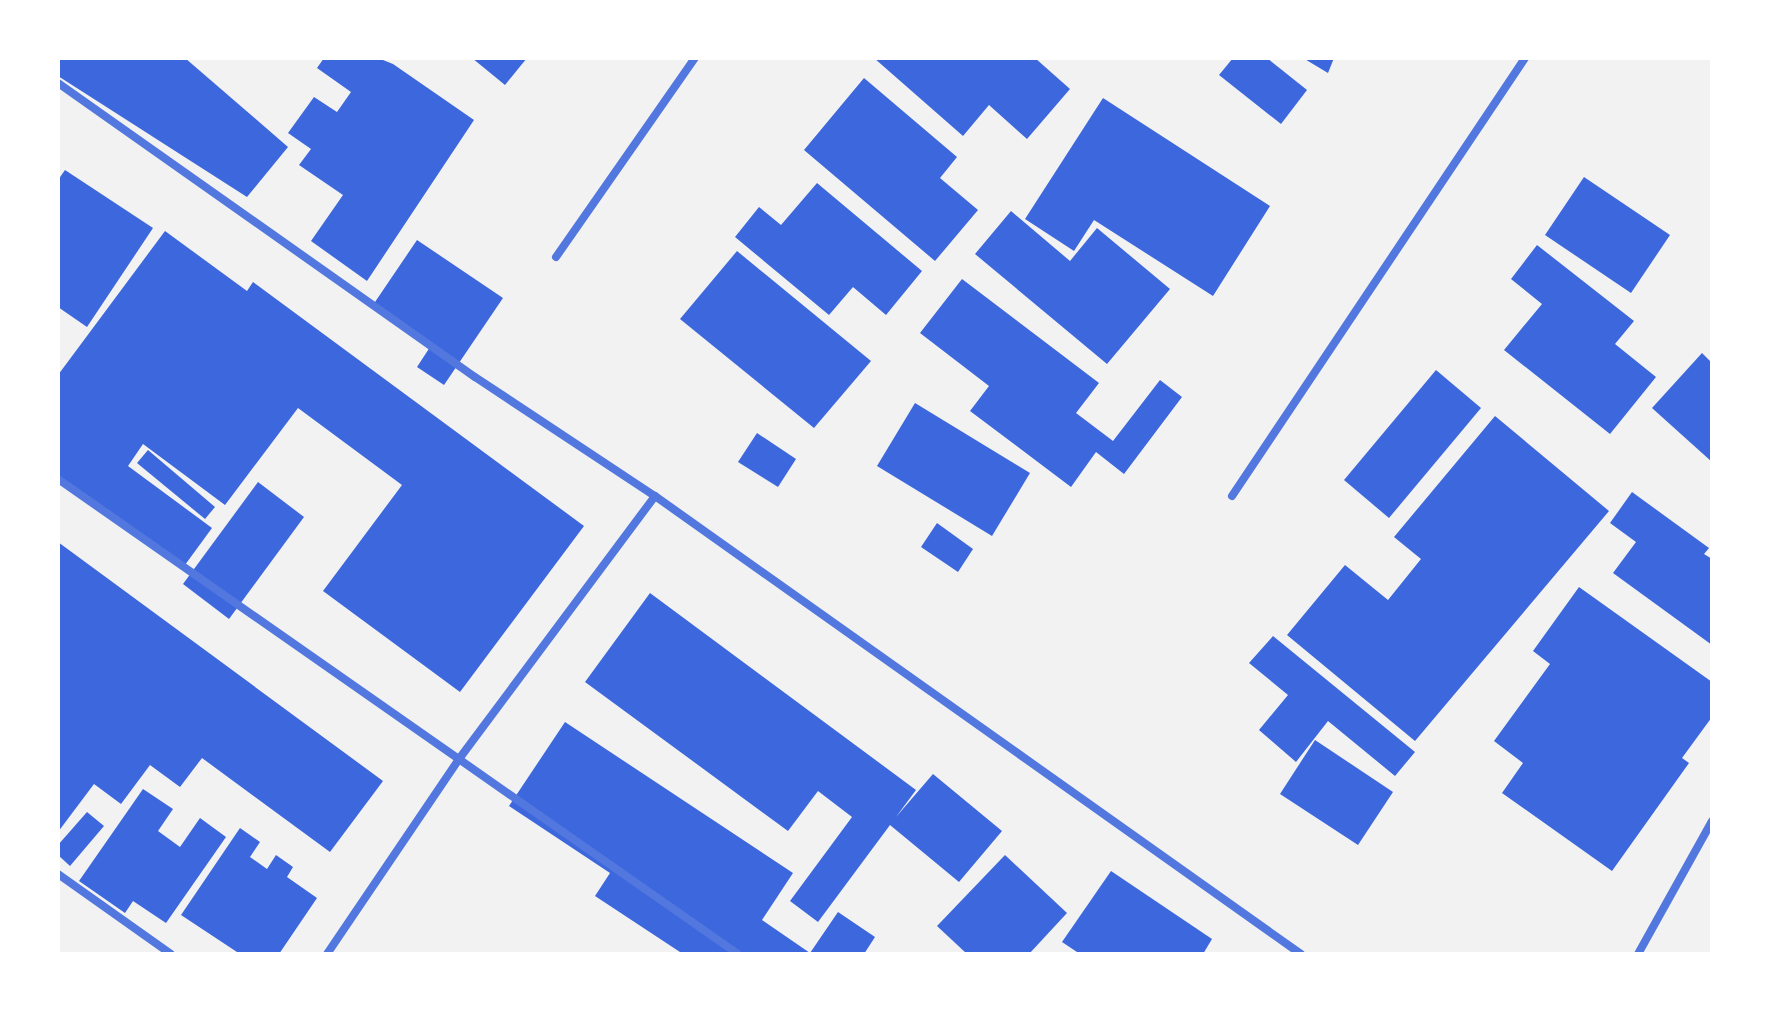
<!DOCTYPE html>
<style>
body{margin:0}
#map{position:relative;width:1770px;height:1012px;overflow:hidden;background:#f2f2f2;font-family:"Space Grotesk",sans-serif}
div>[style]{position:absolute}
.building>*{inset:0;background:#3d67dc}
.minor>*{height:8px;margin:-4px;padding:0 4px;transform-origin:4px;border-radius:4px;background:#5277de}
span{translate:-50% -50%;white-space:nowrap;text-align:center;line-height:1.15;-webkit-text-stroke:8px #fff;paint-order:stroke}
.frame{position:absolute;inset:0;border:60px solid #fff;pointer-events:none}
</style>
<div id="map">
<div class="building">
<i style="clip-path:polygon(58px 58px,185px 58px,288px 147px,247px 197px,58px 76px)"></i>
<i style="clip-path:polygon(324px 58px,378px 58px,393px 64px,474px 120px,367px 281px,311px 241px,343px 195px,299px 165px,311px 149px,288px 133px,314px 97px,337px 112px,351px 92px,317px 68px)"></i>
<i style="clip-path:polygon(472px 58px,527px 58px,505px 85px)"></i>
<i style="clip-path:polygon(874px 58px,1035px 58px,1070px 89px,1027px 139px,989px 105px,963px 136px)"></i>
<i style="clip-path:polygon(1233px 58px,1267px 58px,1307px 90px,1281px 124px,1219px 75px)"></i>
<i style="clip-path:polygon(1303px 58px,1334px 58px,1328px 73px)"></i>
<i style="clip-path:polygon(864px 78px,957px 157px,940px 178px,978px 210px,935px 261px,804px 150px)"></i>
<i style="clip-path:polygon(1103px 98px,1270px 206px,1213px 296px,1094px 220px,1074px 251px,1025px 219px)"></i>
<i style="clip-path:polygon(65px 170px,153px 228px,87px 327px,58px 307px,58px 180px)"></i>
<i style="clip-path:polygon(1584px 177px,1670px 235px,1631px 293px,1545px 235px)"></i>
<i style="clip-path:polygon(817px 183px,922px 271px,886px 315px,853px 287px,829px 315px,735px 237px,759px 207px,781px 225px)"></i>
<i style="clip-path:polygon(1011px 211px,1070px 261px,1097px 228px,1170px 289px,1107px 364px,975px 254px)"></i>
<i style="clip-path:polygon(165px 231px,247px 291px,253px 282px,584px 526px,460px 692px,323px 591px,402px 485px,298px 408px,225px 505px,143px 444px,128px 466px,212px 528px,182px 569px,58px 478px,58px 375px)"></i>
<i style="clip-path:polygon(417px 240px,503px 298px,444px 385px,417px 367px,432px 344px,373px 305px)"></i>
<i style="clip-path:polygon(1537px 245px,1634px 321px,1615px 344px,1656px 377px,1610px 434px,1504px 350px,1542px 304px,1511px 279px)"></i>
<i style="clip-path:polygon(737px 251px,871px 361px,814px 428px,680px 319px)"></i>
<i style="clip-path:polygon(962px 279px,1099px 383px,1076px 413px,1113px 441px,1160px 380px,1182px 397px,1124px 474px,1096px 452px,1071px 487px,970px 411px,989px 386px,920px 333px)"></i>
<i style="clip-path:polygon(1702px 353px,1712px 363px,1712px 462px,1652px 408px)"></i>
<i style="clip-path:polygon(1436px 370px,1481px 408px,1389px 518px,1344px 480px)"></i>
<i style="clip-path:polygon(915px 403px,1030px 473px,992px 536px,877px 466px)"></i>
<i style="clip-path:polygon(1495px 416px,1609px 511px,1415px 741px,1287px 635px,1345px 565px,1388px 600px,1421px 559px,1394px 537px)"></i>
<i style="clip-path:polygon(757px 433px,796px 459px,778px 487px,738px 462px)"></i>
<i style="clip-path:polygon(148px 450px,215px 507px,205px 519px,137px 463px)"></i>
<i style="clip-path:polygon(258px 482px,304px 517px,229px 619px,183px 584px)"></i>
<i style="clip-path:polygon(1632px 492px,1709px 548px,1704px 554px,1712px 559px,1712px 645px,1613px 573px,1636px 542px,1610px 523px)"></i>
<i style="clip-path:polygon(937px 523px,973px 549px,958px 572px,921px 547px)"></i>
<i style="clip-path:polygon(58px 542px,383px 781px,330px 852px,202px 758px,180px 787px,150px 765px,121px 804px,94px 784px,58px 832px)"></i>
<i style="clip-path:polygon(1579px 587px,1712px 682px,1712px 717px,1682px 758px,1689px 763px,1612px 871px,1502px 793px,1523px 763px,1494px 741px,1550px 664px,1533px 651px)"></i>
<i style="clip-path:polygon(650px 593px,916px 790px,896px 817px,933px 774px,1002px 831px,959px 882px,890px 825px,818px 922px,790px 901px,852px 817px,818px 791px,788px 831px,585px 682px)"></i>
<i style="clip-path:polygon(1273px 636px,1415px 752px,1395px 776px,1328px 721px,1296px 762px,1259px 730px,1288px 695px,1249px 663px)"></i>
<i style="clip-path:polygon(565px 722px,793px 873px,762px 920px,810px 953px,838px 912px,875px 937px,864px 954px,683px 954px,595px 896px,610px 873px,509px 806px)"></i>
<i style="clip-path:polygon(1315px 740px,1393px 792px,1358px 845px,1280px 794px)"></i>
<i style="clip-path:polygon(143px 789px,173px 809px,158px 831px,180px 847px,200px 818px,226px 837px,166px 923px,133px 901px,125px 913px,79px 881px)"></i>
<i style="clip-path:polygon(87px 812px,104px 826px,70px 866px,58px 855px,58px 845px)"></i>
<i style="clip-path:polygon(240px 828px,260px 842px,250px 857px,267px 869px,276px 855px,293px 867px,287px 877px,317px 898px,279px 954px,240px 954px,181px 915px)"></i>
<i style="clip-path:polygon(1005px 855px,1067px 913px,1029px 954px,967px 954px,937px 926px)"></i>
<i style="clip-path:polygon(1111px 871px,1212px 939px,1203px 954px,1080px 954px,1062px 942px)"></i>
</div>
<div class="minor">
<i style="left:58px;top:83px;width:510px;rotate:35.19deg"></i>
<i style="left:475px;top:377px;width:216px;rotate:33.5deg"></i>
<i style="left:655px;top:496px;width:792px;rotate:35.34deg"></i>
<i style="left:556px;top:257px;width:243px;rotate:-55.1deg"></i>
<i style="left:58px;top:479px;width:829px;rotate:34.94deg"></i>
<i style="left:1232px;top:496px;width:527px;rotate:-56.22deg"></i>
<i style="left:58px;top:874px;width:138px;rotate:35.3deg"></i>
<i style="left:327px;top:954px;width:235px;rotate:-55.9deg"></i>
<i style="left:459px;top:759px;width:328px;rotate:-53.3deg"></i>
<i style="left:1638px;top:954px;width:152px;rotate:-60.9deg"></i>
</div>
<div class="frame"></div>
</div>
